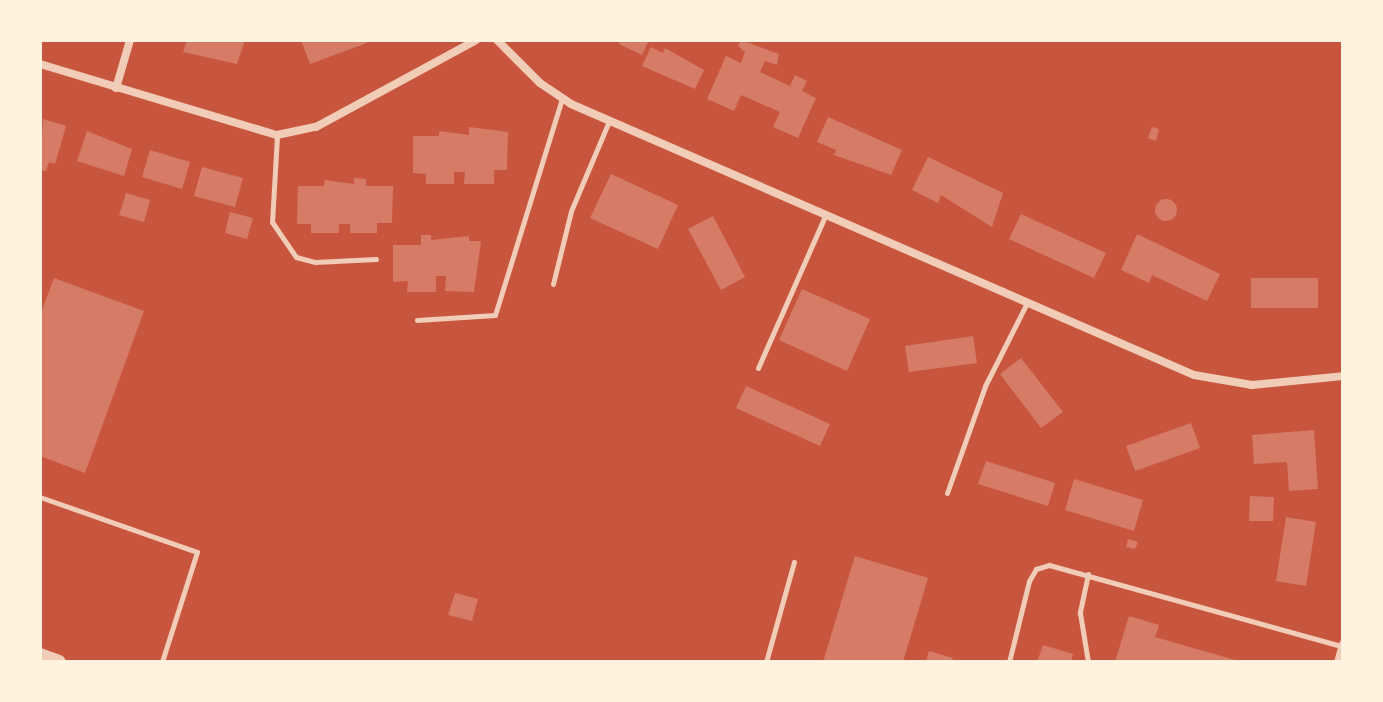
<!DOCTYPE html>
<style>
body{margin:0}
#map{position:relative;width:1383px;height:702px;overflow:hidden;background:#c8553d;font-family:"Sofia Sans Condensed",sans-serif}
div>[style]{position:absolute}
.building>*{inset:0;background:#d67c66}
.round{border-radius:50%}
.service>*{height:5px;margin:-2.5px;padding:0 2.5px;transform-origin:2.5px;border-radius:2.5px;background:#f1ccb7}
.minor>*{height:8px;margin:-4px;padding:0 4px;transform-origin:4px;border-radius:4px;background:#f1ccb7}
.tertiary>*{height:14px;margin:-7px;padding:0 7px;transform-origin:7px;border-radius:7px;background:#f1ccb7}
span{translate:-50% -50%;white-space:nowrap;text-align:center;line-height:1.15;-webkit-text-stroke:6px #fff3e0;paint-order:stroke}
.frame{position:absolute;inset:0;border:42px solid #fff3e0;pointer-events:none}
</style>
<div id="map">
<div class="building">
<i style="clip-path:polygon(187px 40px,245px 40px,237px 64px,183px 52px)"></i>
<i style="clip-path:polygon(301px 40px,366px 40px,367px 43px,310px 64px)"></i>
<i style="clip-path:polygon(621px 40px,649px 40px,642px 55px,619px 44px)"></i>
<i style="clip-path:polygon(741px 40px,779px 54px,777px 65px,765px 61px,760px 72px,790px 86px,795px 75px,807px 81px,802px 91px,816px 98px,798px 138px,773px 127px,780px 112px,741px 95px,734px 111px,707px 99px,726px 56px,741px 63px,745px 52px,738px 46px)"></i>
<i style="clip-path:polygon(651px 47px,663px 53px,665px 48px,704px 70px,695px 89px,642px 66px)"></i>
<i style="clip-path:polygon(828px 117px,902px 150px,891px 175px,834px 155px,836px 150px,817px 142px)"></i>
<i style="clip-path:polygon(43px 119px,66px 126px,55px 164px,49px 162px,46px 171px,40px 170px)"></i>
<i style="clip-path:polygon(469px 127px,508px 132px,507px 170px,494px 170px,494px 184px,464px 184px,465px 172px,454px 172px,454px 184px,426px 184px,426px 174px,413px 173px,413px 136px,439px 136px,439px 131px,469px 135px)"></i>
<i style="clip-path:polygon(1152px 127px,1159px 129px,1156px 141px,1148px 138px)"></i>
<i style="clip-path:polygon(87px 131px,132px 149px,124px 176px,77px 161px)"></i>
<i style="clip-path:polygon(150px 150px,190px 162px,182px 189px,142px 177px)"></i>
<i style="clip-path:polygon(928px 157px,1003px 193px,992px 227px,941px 195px,938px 203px,912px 190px)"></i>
<i style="clip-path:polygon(202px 167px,243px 178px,235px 207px,194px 196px)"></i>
<i style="clip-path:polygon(611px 174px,678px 205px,658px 249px,590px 218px)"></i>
<i style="clip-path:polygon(354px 178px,366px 179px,366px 186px,393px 186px,392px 223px,377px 223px,377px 233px,350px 233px,350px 224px,339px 224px,339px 233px,311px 233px,311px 224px,297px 224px,298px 186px,324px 186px,325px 180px,354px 184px)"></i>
<i style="clip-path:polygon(126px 193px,150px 200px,144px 222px,119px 215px)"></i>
<i class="round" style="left:1155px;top:199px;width:22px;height:22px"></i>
<i style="clip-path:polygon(230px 212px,253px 218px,247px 239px,225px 233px)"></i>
<i style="clip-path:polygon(1021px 214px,1106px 253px,1094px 278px,1009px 239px)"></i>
<i style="clip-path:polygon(713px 216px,745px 277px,721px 290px,688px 229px)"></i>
<i style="clip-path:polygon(1137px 234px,1220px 274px,1207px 301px,1152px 275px,1149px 283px,1121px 270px)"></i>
<i style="clip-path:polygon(421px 235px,431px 235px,431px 240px,469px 236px,469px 241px,481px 241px,474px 292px,445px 291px,446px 276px,436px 276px,436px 292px,407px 292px,408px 281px,393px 282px,393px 245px,421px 245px)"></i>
<i style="clip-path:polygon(54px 278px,144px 311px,85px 473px,40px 456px,40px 315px)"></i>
<i style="clip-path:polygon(1251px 278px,1318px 278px,1318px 308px,1251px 308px)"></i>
<i style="clip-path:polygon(802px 289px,870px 319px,847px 371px,779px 340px)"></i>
<i style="clip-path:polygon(973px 336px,977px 363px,909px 372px,905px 346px)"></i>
<i style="clip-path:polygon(1021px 358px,1063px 412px,1041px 428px,1000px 374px)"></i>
<i style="clip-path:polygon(746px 386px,830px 424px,820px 446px,736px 408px)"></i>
<i style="clip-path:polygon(1191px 423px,1200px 448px,1135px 471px,1126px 446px)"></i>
<i style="clip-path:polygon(1314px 430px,1318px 489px,1289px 491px,1287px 462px,1254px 464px,1252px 435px)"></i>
<i style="clip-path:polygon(986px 461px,1055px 483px,1048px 506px,978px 484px)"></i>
<i style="clip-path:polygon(1074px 479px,1143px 500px,1134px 531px,1065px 510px)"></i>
<i style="clip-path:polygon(1250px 496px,1274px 497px,1273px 521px,1249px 521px)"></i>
<i style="clip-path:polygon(1286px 517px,1316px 522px,1306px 586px,1276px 581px)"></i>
<i style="clip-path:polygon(1128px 539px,1138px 542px,1135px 549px,1126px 547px)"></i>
<i style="clip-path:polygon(855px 556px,928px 578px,903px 662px,823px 662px)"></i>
<i style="clip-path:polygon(455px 593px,478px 599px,472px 621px,448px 615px)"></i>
<i style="clip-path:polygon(1129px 616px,1159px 625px,1155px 637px,1242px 662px,1115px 662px)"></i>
<i style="clip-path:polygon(1043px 645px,1073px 654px,1071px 662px,1037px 662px)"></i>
<i style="clip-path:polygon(929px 651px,953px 658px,951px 662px,926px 662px)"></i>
</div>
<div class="service">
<i style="left:277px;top:136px;width:86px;rotate:93.3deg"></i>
<i style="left:272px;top:222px;width:42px;rotate:55.6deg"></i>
<i style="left:296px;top:257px;width:20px;rotate:15deg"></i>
<i style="left:315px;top:262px;width:61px;rotate:-2.8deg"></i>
<i style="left:553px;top:284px;width:75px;rotate:-76.1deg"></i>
<i style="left:571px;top:211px;width:98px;rotate:-67.1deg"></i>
<i style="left:417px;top:320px;width:78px;rotate:-3.7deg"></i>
<i style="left:495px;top:315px;width:226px;rotate:-72.8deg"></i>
<i style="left:758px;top:368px;width:166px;rotate:-66.2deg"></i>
<i style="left:947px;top:493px;width:114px;rotate:-70.4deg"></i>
<i style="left:985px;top:386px;width:93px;rotate:-63.2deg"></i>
<i style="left:40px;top:497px;width:166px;rotate:19.3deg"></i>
<i style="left:197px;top:552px;width:115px;rotate:107.7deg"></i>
<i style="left:1088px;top:574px;width:40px;rotate:102deg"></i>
<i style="left:1080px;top:613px;width:50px;rotate:80.7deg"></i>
<i style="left:766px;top:662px;width:104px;rotate:-74.4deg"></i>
<i style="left:1009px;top:662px;width:83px;rotate:-76.1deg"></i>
<i style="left:1029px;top:581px;width:14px;rotate:-60deg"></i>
<i style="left:1036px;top:569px;width:14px;rotate:-17deg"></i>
<i style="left:1049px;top:565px;width:304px;rotate:15.5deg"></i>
</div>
<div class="minor">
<i style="left:497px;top:40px;width:61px;rotate:45deg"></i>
<i style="left:540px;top:83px;width:37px;rotate:34deg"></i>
<i style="left:571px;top:104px;width:679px;rotate:23.51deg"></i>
<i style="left:1194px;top:375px;width:59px;rotate:9.8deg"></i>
<i style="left:1252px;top:385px;width:91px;rotate:-5.6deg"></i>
<i style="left:40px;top:64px;width:247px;rotate:16.7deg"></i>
<i style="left:277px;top:135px;width:40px;rotate:-12deg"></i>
<i style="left:316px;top:127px;width:182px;rotate:-28.5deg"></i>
<i style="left:116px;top:88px;width:50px;rotate:-73.7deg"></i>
<i style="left:1338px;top:662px;width:19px;rotate:-74deg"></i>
</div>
<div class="tertiary">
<i style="left:40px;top:655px;width:20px;rotate:20deg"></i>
</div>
<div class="frame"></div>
</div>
